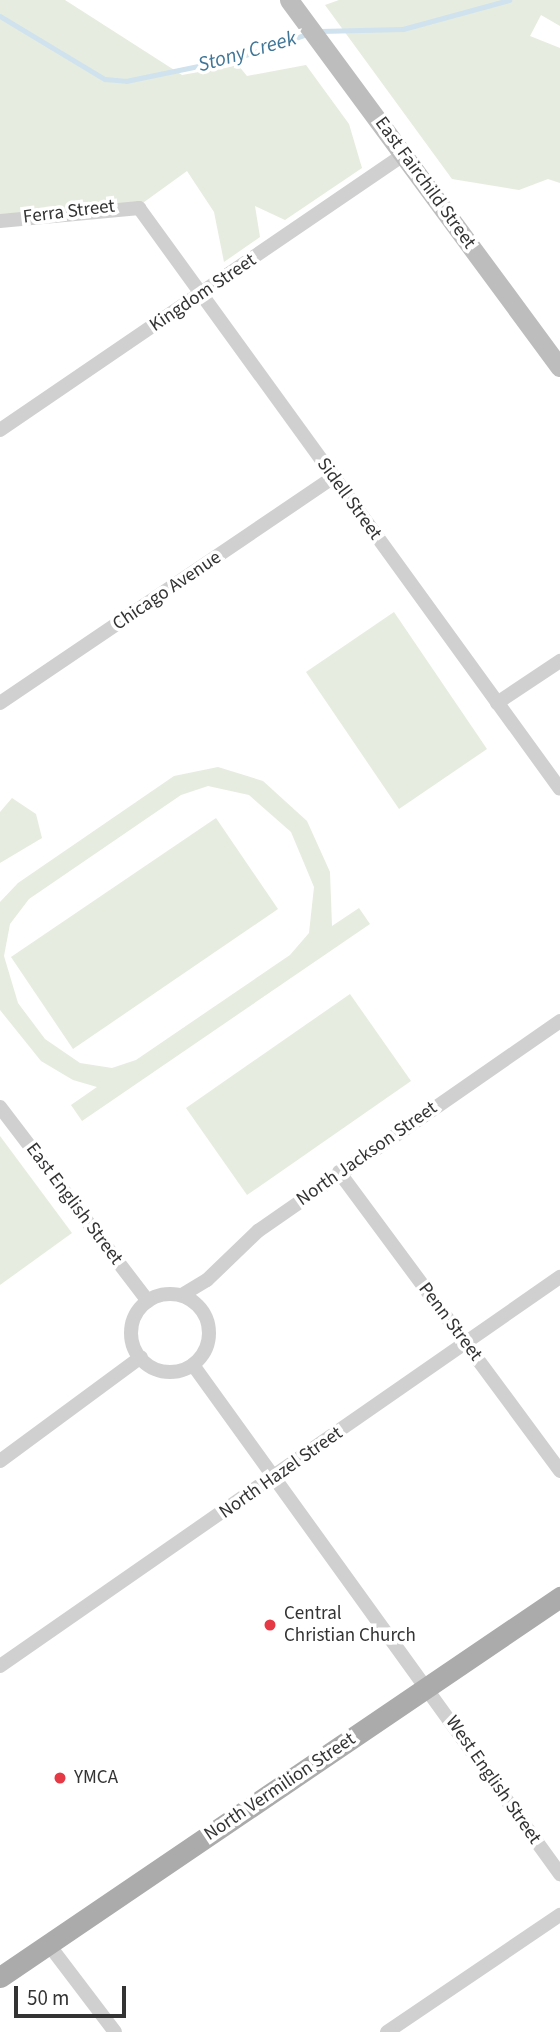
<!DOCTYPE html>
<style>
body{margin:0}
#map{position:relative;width:560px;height:2032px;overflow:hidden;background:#fff;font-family:"Source Sans 3",sans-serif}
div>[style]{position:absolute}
.green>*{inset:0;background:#e6ecdf}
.stream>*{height:4.5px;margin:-2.25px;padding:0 2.25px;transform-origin:2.25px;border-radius:2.25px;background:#cfe2ee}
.street>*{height:14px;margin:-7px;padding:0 7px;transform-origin:7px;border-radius:7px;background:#d0d0d0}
.street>.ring{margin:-7px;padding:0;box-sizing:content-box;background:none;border:14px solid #d0d0d0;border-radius:50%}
.secondary>*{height:19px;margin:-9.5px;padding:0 9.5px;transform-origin:9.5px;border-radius:9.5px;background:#bdbdbd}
.primary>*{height:21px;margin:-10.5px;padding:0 10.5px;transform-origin:10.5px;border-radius:10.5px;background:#ababab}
.dots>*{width:19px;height:19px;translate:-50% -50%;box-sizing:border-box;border:4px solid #fff;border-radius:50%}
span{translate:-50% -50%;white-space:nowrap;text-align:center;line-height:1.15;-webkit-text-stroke:7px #fff;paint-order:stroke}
.street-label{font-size:19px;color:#333}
.poi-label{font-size:19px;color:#333}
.left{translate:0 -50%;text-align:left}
.water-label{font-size:21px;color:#3f7597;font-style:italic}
.scale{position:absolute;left:14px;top:1986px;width:112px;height:32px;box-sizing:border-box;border:4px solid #333;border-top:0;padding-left:9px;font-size:21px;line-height:24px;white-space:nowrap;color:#333;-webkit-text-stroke:5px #fff;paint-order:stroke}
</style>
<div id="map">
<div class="green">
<i style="clip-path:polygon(0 0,65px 0,182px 75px,238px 65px,247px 76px,306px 65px,349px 124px,362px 168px,285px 220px,255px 206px,260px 237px,224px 262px,214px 212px,187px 171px,140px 205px,0 216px)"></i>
<i style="clip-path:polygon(339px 0,560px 0,560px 26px,541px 15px,530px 36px,560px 48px,560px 183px,548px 179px,519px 190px,452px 179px,325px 5px)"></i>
<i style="clip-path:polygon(394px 612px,487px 749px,399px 809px,306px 672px)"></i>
<i style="clip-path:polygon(evenodd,218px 767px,263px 781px,307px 821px,330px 872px,332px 926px,359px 908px,370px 924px,82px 1121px,71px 1105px,97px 1087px,73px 1080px,41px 1061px,0 1010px,0 902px,18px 883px,174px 776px,218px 767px,208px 786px,249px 795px,291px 832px,314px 887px,309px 933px,290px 955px,136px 1060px,112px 1068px,80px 1063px,45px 1039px,18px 1003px,4px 956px,10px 924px,29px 899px,181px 795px,208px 786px)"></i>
<i style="clip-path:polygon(12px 798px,36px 814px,42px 838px,0 863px,0 812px)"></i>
<i style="clip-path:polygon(216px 818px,278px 909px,73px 1049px,11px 957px)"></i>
<i style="clip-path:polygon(350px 994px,411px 1081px,247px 1195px,186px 1108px)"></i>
<i style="clip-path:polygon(0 1136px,72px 1233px,0 1285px)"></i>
</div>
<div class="stream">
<i style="left:0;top:16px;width:122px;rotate:31deg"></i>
<i style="left:105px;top:79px;width:21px;rotate:5deg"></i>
<i style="left:126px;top:81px;width:113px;rotate:-11.7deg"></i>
<i style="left:237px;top:58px;width:74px;rotate:-18.9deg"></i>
<i style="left:320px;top:31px;width:83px;rotate:-1.4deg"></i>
<i style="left:403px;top:29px;width:110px;rotate:-15.3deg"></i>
</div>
<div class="street">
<i style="left:0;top:221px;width:140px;rotate:-5.3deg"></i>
<i style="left:139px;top:208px;width:717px;rotate:54.07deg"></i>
<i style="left:0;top:430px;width:490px;rotate:-34.3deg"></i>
<i style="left:0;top:703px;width:403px;rotate:-34.1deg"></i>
<i style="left:497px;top:703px;width:76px;rotate:-33.7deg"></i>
<i style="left:0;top:1107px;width:244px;rotate:52.7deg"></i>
<i style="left:339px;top:1172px;width:372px;rotate:53.5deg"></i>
<i class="ring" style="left:131px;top:1294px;width:64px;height:64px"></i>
<i style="left:182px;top:1295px;width:29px;rotate:-31deg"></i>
<i style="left:207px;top:1280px;width:71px;rotate:-43.9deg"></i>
<i style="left:258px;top:1231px;width:368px;rotate:-34.8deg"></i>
<i style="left:193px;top:1365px;width:628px;rotate:54.21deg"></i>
<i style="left:0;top:1461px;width:175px;rotate:-36.4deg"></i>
<i style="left:0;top:1666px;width:682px;rotate:-34.79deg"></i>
<i style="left:49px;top:1945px;width:109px;rotate:52.8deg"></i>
<i style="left:387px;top:2032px;width:209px;rotate:-34.1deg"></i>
</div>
<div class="secondary">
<i style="left:289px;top:0;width:456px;rotate:53.6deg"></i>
</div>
<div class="primary">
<i style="left:0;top:1977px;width:677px;rotate:-34.16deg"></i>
</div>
<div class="dots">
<i style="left:270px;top:1625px;background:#e63946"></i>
<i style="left:60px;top:1778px;background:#e63946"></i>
</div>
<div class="street-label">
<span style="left:425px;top:183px;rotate:54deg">East Fairchild Street</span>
<span style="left:69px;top:212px;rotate:-7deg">Ferra Street</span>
<span style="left:203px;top:293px;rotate:-34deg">Kingdom Street</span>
<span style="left:349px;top:499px;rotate:54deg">Sidell Street</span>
<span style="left:167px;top:591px;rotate:-34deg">Chicago Avenue</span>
<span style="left:367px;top:1154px;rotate:-35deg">North Jackson Street</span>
<span style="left:74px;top:1204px;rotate:53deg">East English Street</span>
<span style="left:450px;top:1322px;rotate:53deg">Penn Street</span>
<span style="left:281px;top:1473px;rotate:-35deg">North Hazel Street</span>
<span style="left:493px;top:1780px;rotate:55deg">West English Street</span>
<span style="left:280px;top:1787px;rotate:-34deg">North Vermilion Street</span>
</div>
<div class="poi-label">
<span class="left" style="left:284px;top:1625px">Central<br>Christian Church</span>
<span class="left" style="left:74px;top:1778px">YMCA</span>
</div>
<div class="water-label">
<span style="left:247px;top:51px;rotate:-16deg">Stony Creek</span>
</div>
<div class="scale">50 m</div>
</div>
